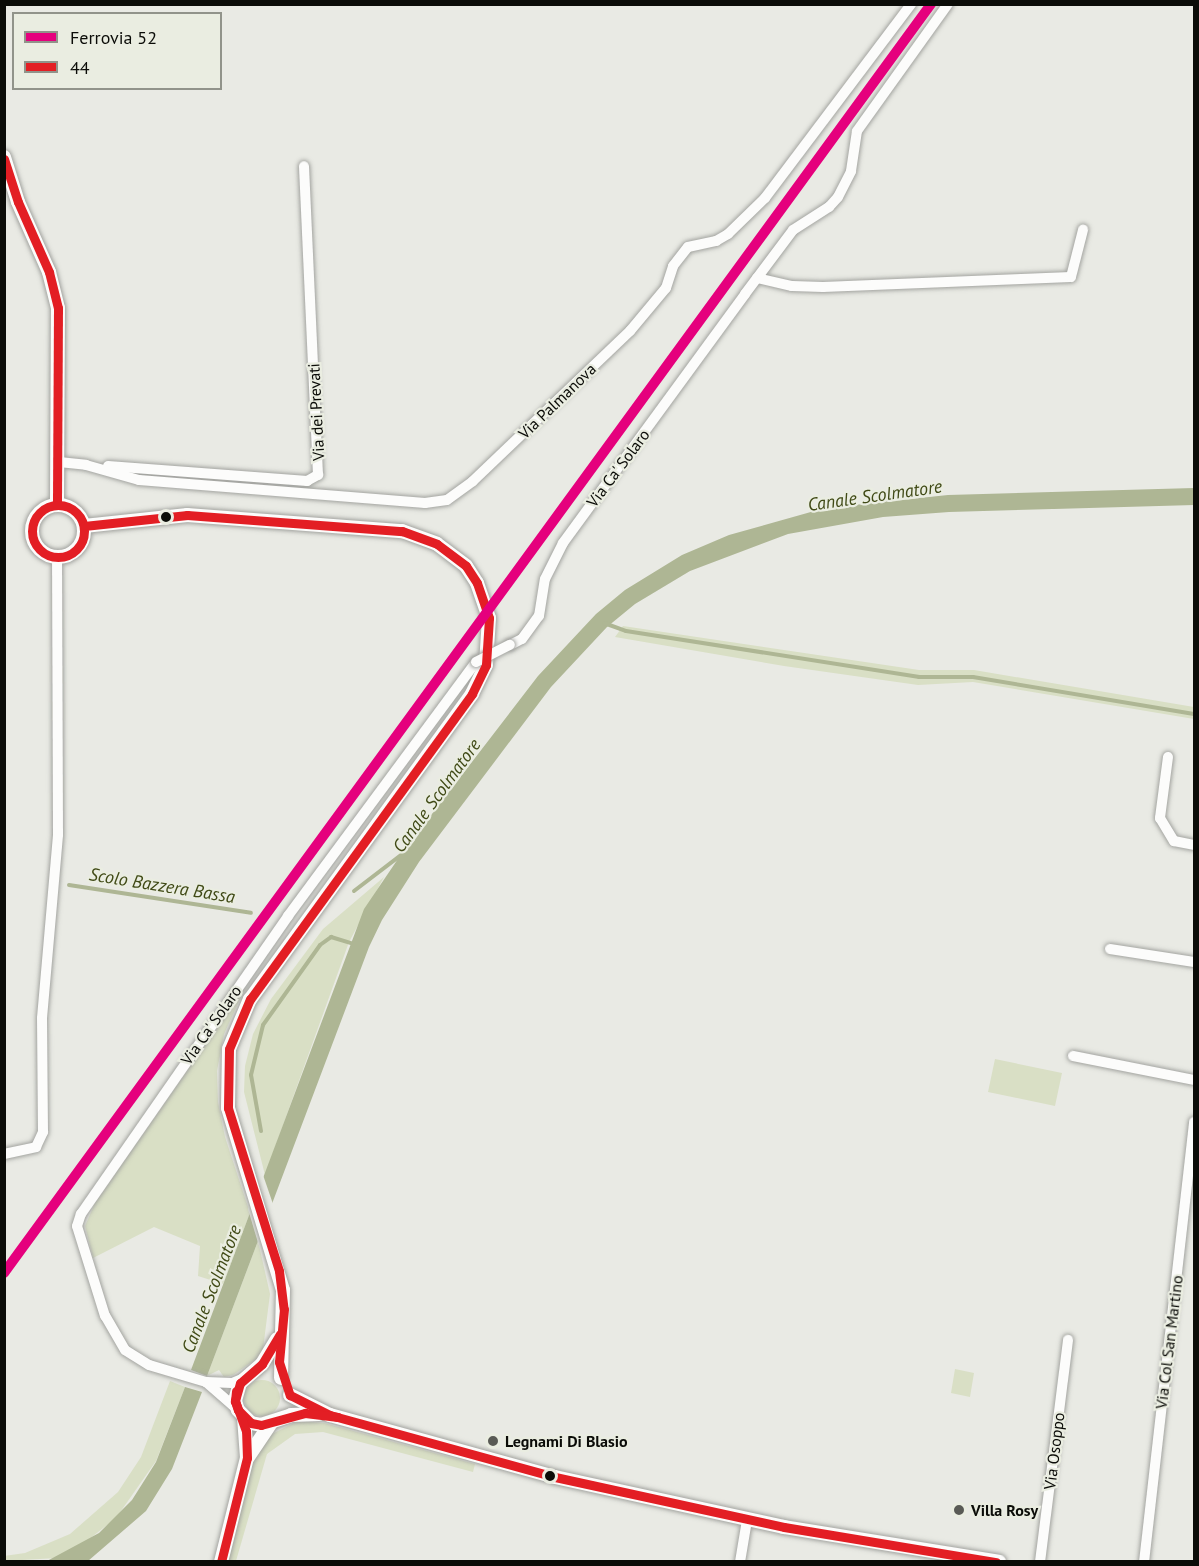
<!DOCTYPE html>
<style>
body{margin:0}
#map{position:relative;width:1199px;height:1566px;overflow:hidden;background:#e9eae4;font-family:"PT Sans",sans-serif}
div>[style]{position:absolute}
.green>*{inset:0;background:#d9dfc5}
.round{border-radius:50%}
.water>*{inset:0;background:#aeb694}
.pier>*{inset:0;background:#e9eae4}
.stream>*{height:4px;margin:-2px;padding:0 2px;transform-origin:2px;border-radius:2px;background:#aeb694}
.roads{filter:drop-shadow(0 0 2px #a3a4a0) drop-shadow(0 0 2px #a3a4a0)}
.minor>*{height:10px;margin:-5px;padding:0 5px;transform-origin:5px;border-radius:5px;background:#fcfcfb}
.tertiary>*{height:14px;margin:-7px;padding:0 7px;transform-origin:7px;border-radius:7px;background:#fcfcfb}
.tertiary>.ring{margin:-7px;padding:0;box-sizing:content-box;background:none;border:14px solid #fcfcfb;border-radius:50%}
.bridges{filter:drop-shadow(0 0 2px #a3a4a0) drop-shadow(0 0 2px #a3a4a0)}
.minor-bridge>*{height:10px;margin:-5px;padding:0 5px;transform-origin:5px;border-radius:5px;background:#fcfcfb}
.bus-1>*{height:9px;margin:-4.5px;padding:0 4.5px;transform-origin:4.5px;border-radius:4.5px;background:#e31e24}
.bus-1>.ring{margin:-4.5px;padding:0;box-sizing:content-box;background:none;border:9px solid #e31e24;border-radius:50%}
.rail-1>*{height:10px;margin:-5px;padding:0 5px;transform-origin:5px;border-radius:5px;background:#e5007d}
.dots>*{width:16px;height:16px;translate:-50% -50%;box-sizing:border-box;border:3px solid #eaede1;border-radius:50%}
span{translate:-50% -50%;white-space:nowrap;text-align:center;line-height:1.15;-webkit-text-stroke:4.5px #eaede1;paint-order:stroke}
.street-label{font-size:16px;color:#0b0c08}
.poi-label{font-size:16px;color:#0b0c08;font-weight:700}
.left{translate:0 -50%;text-align:left}
.water-label{font-size:18px;color:#404a16;font-style:italic}
.frame{position:absolute;inset:0;border:6px solid #0b0c08;pointer-events:none}
.legend{position:absolute;left:12px;top:12px;width:210px;height:78px;box-sizing:border-box;background:#eaede1;border:2px solid #91938a;margin:0;padding:8px 10px;list-style:none;font-size:18px;color:#0b0c08}
.legend li{display:flex;align-items:center;gap:12px;height:30px}
.legend b{width:30px;border:2px solid #91938a}
</style>
<div id="map">
<div class="green">
<i style="clip-path:polygon(623px 626px,919px 670px,974px 670px,1194px 707px,1194px 719px,973px 682px,918px 685px,784px 666px,615px 637px)"></i>
<i style="clip-path:polygon(384px 877px,349px 942px,265px 1175px,244px 1092px,245px 1066px,253px 1034px,271px 999px,323px 929px)"></i>
<i style="clip-path:polygon(245px 988px,224px 1034px,217px 1071px,218px 1102px,225px 1137px,250px 1213px,223px 1284px,198px 1276px,200px 1246px,154px 1227px,93px 1258px,85px 1226px,95px 1203px)"></i>
<i style="clip-path:polygon(995px 1059px,1062px 1073px,1055px 1106px,988px 1092px)"></i>
<i style="clip-path:polygon(258px 1241px,270px 1294px,263px 1349px,256px 1359px,233px 1375px,224px 1377px,219px 1370px,207px 1376px)"></i>
<i style="clip-path:polygon(955px 1369px,974px 1373px,970px 1397px,951px 1393px)"></i>
<i class="round" style="left:244px;top:1380px;width:36px;height:36px"></i>
<i style="clip-path:polygon(170px 1381px,185px 1387px,156px 1461px,116px 1518px,79px 1547px,57px 1558px,5px 1561px,4px 1556px,25px 1553px,70px 1534px,118px 1492px,141px 1457px)"></i>
<i style="clip-path:polygon(298px 1421px,324px 1423px,475px 1464px,473px 1472px,323px 1432px,295px 1434px,267px 1454px,236px 1561px,227px 1562px,254px 1455px,268px 1436px)"></i>
</div>
<div class="water">
<i style="clip-path:polygon(1194px 488px,1194px 505px,949px 512px,883px 517px,788px 534px,690px 571px,635px 604px,607px 627px,551px 687px,419px 862px,382px 920px,369px 947px,207px 1376px,191px 1370px,364px 909px,402px 853px,538px 676px,596px 614px,625px 590px,682px 555px,729px 535px,825px 508px,948px 495px)"></i>
<i style="clip-path:polygon(185px 1387px,202px 1392px,172px 1469px,146px 1511px,88px 1561px,47px 1561px,99px 1533px,132px 1500px,156px 1462px)"></i>
</div>
<div class="pier">
<i style="clip-path:polygon(262px 1172px,274px 1207px,259px 1246px,248px 1209px)"></i>
</div>
<div class="stream">
<i style="left:604px;top:623px;width:23px;rotate:20deg"></i>
<i style="left:626px;top:631px;width:297px;rotate:8.9deg"></i>
<i style="left:919px;top:677px;width:54px"></i>
<i style="left:973px;top:677px;width:224px;rotate:9.5deg"></i>
<i style="left:69px;top:885px;width:184px;rotate:8.7deg"></i>
<i style="left:354px;top:891px;width:64px;rotate:-37.4deg"></i>
<i style="left:261px;top:1131px;width:57px;rotate:-100.1deg"></i>
<i style="left:251px;top:1075px;width:51px;rotate:-76.5deg"></i>
<i style="left:263px;top:1025px;width:98px;rotate:-54.5deg"></i>
<i style="left:320px;top:945px;width:14px;rotate:-36deg"></i>
<i style="left:331px;top:937px;width:21px;rotate:17deg"></i>
</div>
<div class="roads">
<div class="minor">
<i style="left:757px;top:278px;width:36px;rotate:13deg"></i>
<i style="left:792px;top:286px;width:31px;rotate:2deg"></i>
<i style="left:823px;top:287px;width:248px;rotate:-2.3deg"></i>
<i style="left:1071px;top:277px;width:49px;rotate:-75.7deg"></i>
<i style="left:59px;top:462px;width:27px;rotate:6deg"></i>
<i style="left:86px;top:465px;width:55px;rotate:15.8deg"></i>
<i style="left:139px;top:480px;width:287px;rotate:4.6deg"></i>
<i style="left:425px;top:503px;width:22px;rotate:-8deg"></i>
<i style="left:447px;top:500px;width:32px;rotate:-36deg"></i>
<i style="left:473px;top:481px;width:217px;rotate:-43.7deg"></i>
<i style="left:630px;top:331px;width:56px;rotate:-50.1deg"></i>
<i style="left:666px;top:288px;width:23px;rotate:-72deg"></i>
<i style="left:673px;top:266px;width:24px;rotate:-52deg"></i>
<i style="left:688px;top:247px;width:29px;rotate:-12deg"></i>
<i style="left:716px;top:241px;width:14px;rotate:-30deg"></i>
<i style="left:728px;top:234px;width:52px;rotate:-44.2deg"></i>
<i style="left:765px;top:198px;width:243px;rotate:-53deg"></i>
<i style="left:108px;top:466px;width:200px;rotate:4.3deg"></i>
<i style="left:307px;top:481px;width:13px;rotate:-29deg"></i>
<i style="left:318px;top:475px;width:309px;rotate:-92.6deg"></i>
<i style="left:510px;top:645px;width:13px;rotate:-27deg"></i>
<i style="left:522px;top:639px;width:29px;rotate:-54deg"></i>
<i style="left:539px;top:616px;width:37px;rotate:-81deg"></i>
<i style="left:545px;top:579px;width:40px;rotate:-63.4deg"></i>
<i style="left:563px;top:543px;width:308px;rotate:-53.8deg"></i>
<i style="left:745px;top:294px;width:80px;rotate:-53.1deg"></i>
<i style="left:793px;top:230px;width:43px;rotate:-32.6deg"></i>
<i style="left:829px;top:207px;width:13px;rotate:-48deg"></i>
<i style="left:838px;top:197px;width:29px;rotate:-63deg"></i>
<i style="left:851px;top:171px;width:40px;rotate:-81.5deg"></i>
<i style="left:857px;top:131px;width:156px;rotate:-54.4deg"></i>
<i style="left:1168px;top:757px;width:62px;rotate:97.5deg"></i>
<i style="left:1160px;top:818px;width:27px;rotate:59deg"></i>
<i style="left:1174px;top:841px;width:20px;rotate:11deg"></i>
<i style="left:1110px;top:949px;width:85px;rotate:8.8deg"></i>
<i style="left:1073px;top:1056px;width:123px;rotate:11.2deg"></i>
<i style="left:4px;top:1154px;width:33px;rotate:-12deg"></i>
<i style="left:36px;top:1147px;width:17px;rotate:-65deg"></i>
<i style="left:43px;top:1132px;width:114px;rotate:-90.5deg"></i>
<i style="left:42px;top:1018px;width:184px;rotate:-85deg"></i>
<i style="left:58px;top:835px;width:278px;rotate:-90.2deg"></i>
<i style="left:244px;top:1378px;width:13px;rotate:157deg"></i>
<i style="left:232px;top:1383px;width:26px;rotate:-178deg"></i>
<i style="left:206px;top:1382px;width:59px;rotate:-163.4deg"></i>
<i style="left:149px;top:1365px;width:28px;rotate:-148deg"></i>
<i style="left:125px;top:1350px;width:39px;rotate:-120deg"></i>
<i style="left:105px;top:1316px;width:94px;rotate:-107.3deg"></i>
<i style="left:77px;top:1226px;width:13px;rotate:-72deg"></i>
<i style="left:81px;top:1214px;width:363px;rotate:-55.2deg"></i>
<i style="left:288px;top:916px;width:316px;rotate:-53.5deg"></i>
<i style="left:206px;top:1382px;width:41px;rotate:41.1deg"></i>
<i style="left:740px;top:1562px;width:43px;rotate:-80.5deg"></i>
<i style="left:1040px;top:1562px;width:224px;rotate:-82.8deg"></i>
<i style="left:1144px;top:1562px;width:443px;rotate:-83.5deg"></i>
</div>
<div class="tertiary">
<i style="left:4px;top:157px;width:47px;rotate:72.7deg"></i>
<i style="left:18px;top:202px;width:77px;rotate:66.1deg"></i>
<i style="left:49px;top:272px;width:37px;rotate:76deg"></i>
<i style="left:58px;top:308px;width:196px;rotate:90.3deg"></i>
<i class="ring" style="left:32px;top:505px;width:38px;height:38px"></i>
<i style="left:84px;top:526px;width:104px;rotate:-6.1deg"></i>
<i style="left:187px;top:515px;width:216px;rotate:4.3deg"></i>
<i style="left:402px;top:531px;width:37px;rotate:20deg"></i>
<i style="left:437px;top:544px;width:36px;rotate:37deg"></i>
<i style="left:466px;top:566px;width:20px;rotate:57deg"></i>
<i style="left:477px;top:583px;width:37px;rotate:71deg"></i>
<i style="left:489px;top:618px;width:47px;rotate:93.7deg"></i>
<i style="left:486px;top:665px;width:32px;rotate:116deg"></i>
<i style="left:472px;top:694px;width:377px;rotate:126deg"></i>
<i style="left:250px;top:999px;width:54px;rotate:112.8deg"></i>
<i style="left:229px;top:1049px;width:59px;rotate:91deg"></i>
<i style="left:228px;top:1108px;width:190px;rotate:73.2deg"></i>
<i style="left:283px;top:1290px;width:88px;rotate:91.3deg"></i>
<i style="left:277px;top:1339px;width:29px;rotate:121deg"></i>
<i style="left:262px;top:1364px;width:29px;rotate:139deg"></i>
<i style="left:240px;top:1383px;width:19px;rotate:106deg"></i>
<i style="left:235px;top:1401px;width:9px;rotate:72deg"></i>
<i style="left:238px;top:1410px;width:18px;rotate:45deg"></i>
<i style="left:251px;top:1423px;width:10px;rotate:11deg"></i>
<i style="left:261px;top:1425px;width:32px;rotate:-18deg"></i>
<i style="left:291px;top:1415px;width:28px;rotate:-2deg"></i>
<i style="left:290px;top:1395px;width:45px;rotate:26.6deg"></i>
<i style="left:330px;top:1415px;width:233px;rotate:15.4deg"></i>
<i style="left:555px;top:1477px;width:234px;rotate:12.3deg"></i>
<i style="left:784px;top:1527px;width:218px;rotate:9.2deg"></i>
<i style="left:248px;top:1457px;width:40px;rotate:-56deg"></i>
<i style="left:221px;top:1562px;width:107px;rotate:-76deg"></i>
<i style="left:247px;top:1458px;width:41px;rotate:-94.2deg"></i>
</div>
</div>
<div class="bridges">
<div class="minor-bridge">
<i style="left:476px;top:662px;width:38px;rotate:-27deg"></i>
</div>
</div>
<div class="bus-1">
<i style="left:4px;top:159px;width:45px;rotate:72deg"></i>
<i style="left:18px;top:202px;width:77px;rotate:66.1deg"></i>
<i style="left:49px;top:272px;width:37px;rotate:76deg"></i>
<i style="left:58px;top:308px;width:196px;rotate:90.3deg"></i>
<i class="ring" style="left:32px;top:505px;width:43px;height:43px"></i>
<i style="left:84px;top:526px;width:104px;rotate:-6.1deg"></i>
<i style="left:187px;top:515px;width:216px;rotate:4.3deg"></i>
<i style="left:402px;top:531px;width:37px;rotate:20deg"></i>
<i style="left:437px;top:544px;width:36px;rotate:37deg"></i>
<i style="left:466px;top:566px;width:20px;rotate:57deg"></i>
<i style="left:477px;top:583px;width:37px;rotate:71deg"></i>
<i style="left:489px;top:618px;width:47px;rotate:93.7deg"></i>
<i style="left:486px;top:665px;width:32px;rotate:116deg"></i>
<i style="left:472px;top:694px;width:377px;rotate:126deg"></i>
<i style="left:250px;top:999px;width:54px;rotate:112.8deg"></i>
<i style="left:229px;top:1049px;width:59px;rotate:91deg"></i>
<i style="left:228px;top:1108px;width:171px;rotate:72.6deg"></i>
<i style="left:279px;top:1271px;width:38px;rotate:83deg"></i>
<i style="left:284px;top:1309px;width:53px;rotate:95.4deg"></i>
<i style="left:279px;top:1362px;width:35px;rotate:72deg"></i>
<i style="left:290px;top:1395px;width:45px;rotate:26.6deg"></i>
<i style="left:330px;top:1415px;width:233px;rotate:15.4deg"></i>
<i style="left:555px;top:1477px;width:234px;rotate:12.3deg"></i>
<i style="left:784px;top:1527px;width:215px;rotate:9.4deg"></i>
<i style="left:280px;top:1334px;width:35px;rotate:121deg"></i>
<i style="left:262px;top:1364px;width:29px;rotate:139deg"></i>
<i style="left:240px;top:1383px;width:19px;rotate:106deg"></i>
<i style="left:235px;top:1401px;width:9px;rotate:72deg"></i>
<i style="left:238px;top:1410px;width:18px;rotate:45deg"></i>
<i style="left:251px;top:1423px;width:10px;rotate:11deg"></i>
<i style="left:261px;top:1425px;width:46px;rotate:-15.3deg"></i>
<i style="left:305px;top:1413px;width:33px;rotate:7deg"></i>
<i style="left:221px;top:1562px;width:107px;rotate:-76deg"></i>
<i style="left:247px;top:1458px;width:27px;rotate:-92deg"></i>
<i style="left:246px;top:1431px;width:32px;rotate:-110deg"></i>
<i style="left:235px;top:1401px;width:10px;rotate:-84deg"></i>
</div>
<div class="rail-1">
<i style="left:4px;top:1273px;width:1572px;rotate:-53.85deg"></i>
</div>
<div class="dots">
<i style="left:166px;top:517px;background:#0b0c08"></i>
<i style="left:493px;top:1441px;background:#595a55"></i>
<i style="left:550px;top:1476px;background:#0b0c08"></i>
<i style="left:959px;top:1510px;background:#595a55"></i>
</div>
<div class="street-label">
<span style="left:557px;top:401px;rotate:-44deg">Via Palmanova</span>
<span style="left:316px;top:412px;rotate:-93deg">Via dei Prevati</span>
<span style="left:618px;top:468px;rotate:-53deg">Via Ca' Solaro</span>
<span style="left:211px;top:1025px;rotate:-55deg">Via Ca' Solaro</span>
<span style="left:1169px;top:1342px;rotate:-83deg">Via Col San Martino</span>
<span style="left:1054px;top:1451px;rotate:-83deg">Via Osoppo</span>
</div>
<div class="poi-label">
<span class="left" style="left:505px;top:1441px">Legnami Di Blasio</span>
<span class="left" style="left:971px;top:1510px">Villa Rosy</span>
</div>
<div class="water-label">
<span style="left:875px;top:496px;rotate:-8deg">Canale Scolmatore</span>
<span style="left:437px;top:796px;rotate:-54deg">Canale Scolmatore</span>
<span style="left:162px;top:886px;rotate:9deg">Scolo Bazzera Bassa</span>
<span style="left:212px;top:1289px;rotate:-69deg">Canale Scolmatore</span>
</div>
<div class="frame"></div>
<ul class="legend">
<li><b style="height:8px;background:#e5007d"></b>Ferrovia 52</li>
<li><b style="height:8px;background:#e31e24"></b>44</li>
</ul>
</div>
